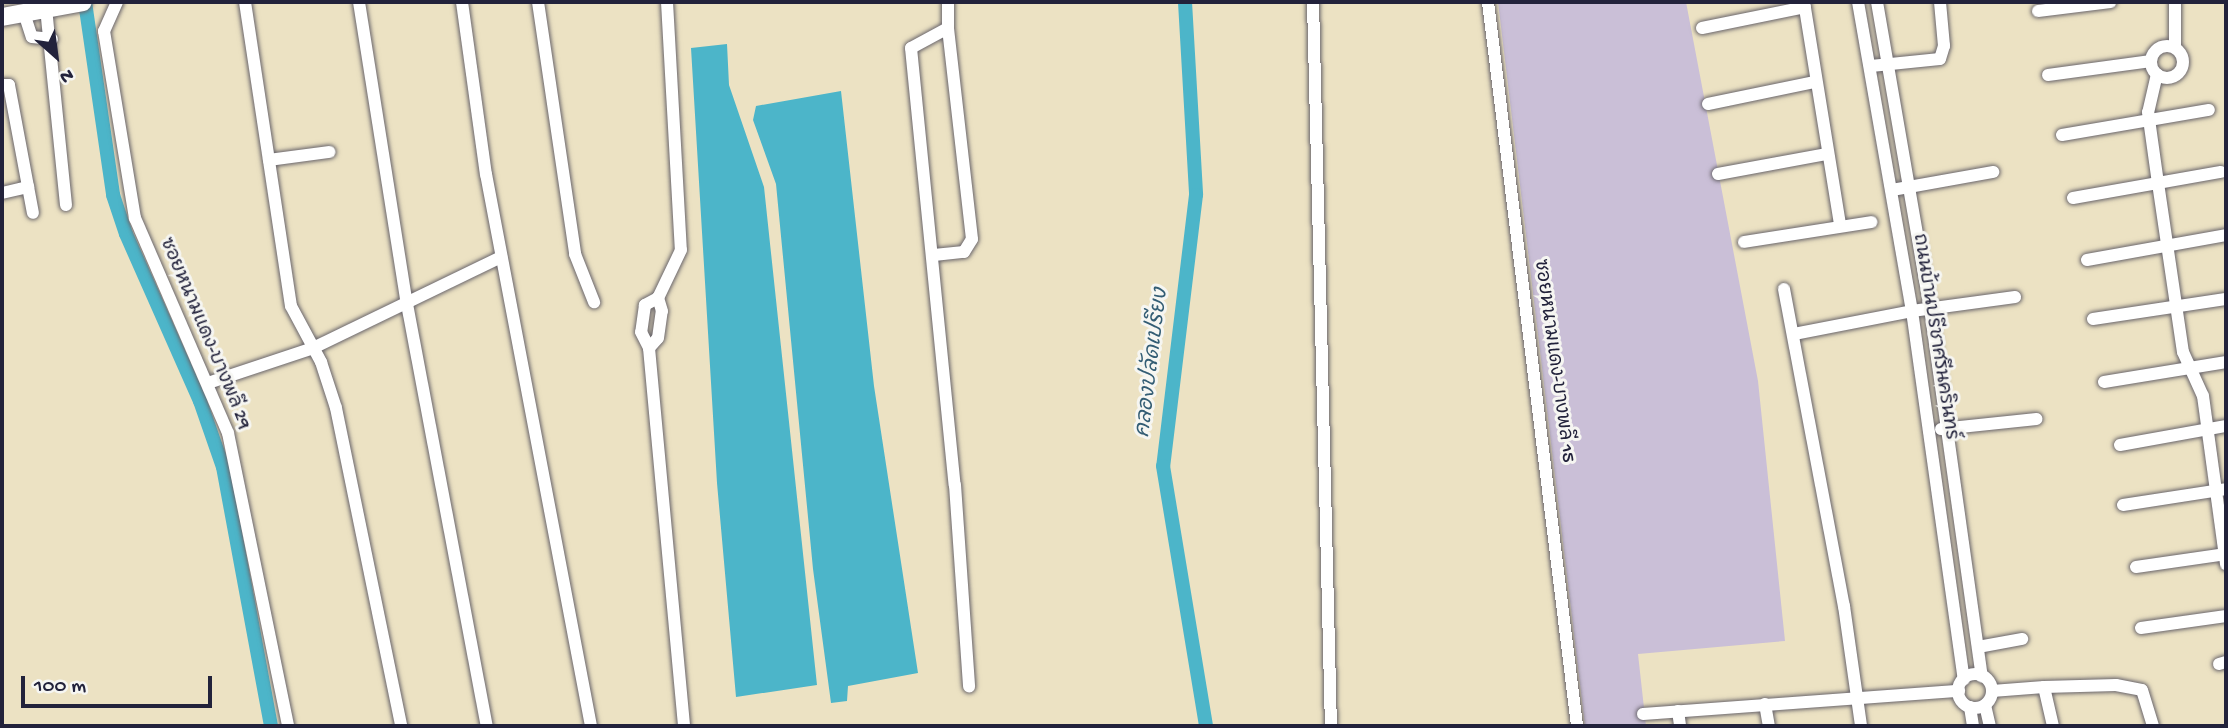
<!DOCTYPE html>
<meta charset="utf-8">
<style>
body{margin:0}
#map{position:relative;width:2228px;height:728px;overflow:hidden;background:#ece2c3;font-family:"Gochi Hand","Playpen Sans Thai",sans-serif}
div>[style]{position:absolute}
.industrial>*{inset:0;background:#cabfd7}
.water>*{inset:0;background:#4cb5c9}
.canal>*{height:14px;margin:-7px;padding:0 7px;transform-origin:7px;border-radius:7px;background:#4cb5c9}
.roads{filter:drop-shadow(0 0 2px #69656b) drop-shadow(0 0 2px #69656b)}
.minor>*{height:12px;margin:-6px;padding:0 6px;transform-origin:6px;border-radius:6px;background:#fff}
.minor>.ring{margin:-6px;padding:0;box-sizing:content-box;background:none;border:12px solid #fff;border-radius:50%}
.secondary>*{height:18px;margin:-9px;padding:0 9px;transform-origin:9px;border-radius:9px;background:#fff}
span{translate:-50% -50%;white-space:nowrap;text-align:center;line-height:1.15;-webkit-text-stroke:6px #f6f6f2;paint-order:stroke}
.street-label{font-size:19px;color:#22223b}
.water-label{font-size:21px;color:#335d74;font-style:italic}
.frame{position:absolute;inset:0;border:4px solid #22223b;pointer-events:none}
.north{position:absolute;left:21px;top:21px;width:70px;height:70px;-webkit-text-stroke:5px #f6f6f2;paint-order:stroke;rotate:152deg;font-size:19px;font-weight:700;line-height:28px;text-align:center;color:#22223b}
.north::after{content:'';display:block;margin:auto;width:24px;height:32px;background:#22223b;clip-path:polygon(50% 0,100% 100%,50% 72%,0 100%)}
.scale{position:absolute;left:21px;top:676px;width:191px;height:32px;box-sizing:border-box;border:4px solid #22223b;border-top:0;padding-left:9px;font-size:21px;line-height:24px;white-space:nowrap;color:#22223b;-webkit-text-stroke:5px #f6f6f2;paint-order:stroke}
</style>
<div id="map">
<div class="industrial">
<i style="clip-path:polygon(1498px 2px,1686px 2px,1758px 381px,1785px 641px,1638px 654px,1646px 726px,1585px 726px)"></i>
</div>
<div class="water">
<i style="clip-path:polygon(727px 44px,729px 85px,764px 187px,817px 685px,736px 697px,717px 483px,691px 48px)"></i>
<i style="clip-path:polygon(841px 91px,874px 386px,918px 673px,848px 686px,847px 701px,831px 703px,813px 569px,776px 184px,753px 120px,756px 106px)"></i>
</div>
<div class="canal">
<i style="left:85px;top:2px;width:195px;rotate:81.7deg"></i>
<i style="left:113px;top:195px;width:41px;rotate:71.6deg"></i>
<i style="left:126px;top:234px;width:183px;rotate:66.1deg"></i>
<i style="left:200px;top:401px;width:70px;rotate:70.8deg"></i>
<i style="left:223px;top:467px;width:263px;rotate:79.5deg"></i>
<i style="left:1185px;top:2px;width:193px;rotate:86.7deg"></i>
<i style="left:1196px;top:195px;width:273px;rotate:96.9deg"></i>
<i style="left:1163px;top:466px;width:264px;rotate:80.6deg"></i>
</div>
<div class="roads">
<div class="minor">
<i style="left:117px;top:2px;width:32px;rotate:114deg"></i>
<i style="left:104px;top:31px;width:190px;rotate:80.6deg"></i>
<i style="left:135px;top:218px;width:234px;rotate:66.6deg"></i>
<i style="left:228px;top:433px;width:299px;rotate:78.4deg"></i>
<i style="left:245px;top:2px;width:307px;rotate:81.4deg"></i>
<i style="left:291px;top:306px;width:64px;rotate:61.8deg"></i>
<i style="left:321px;top:362px;width:48px;rotate:71.9deg"></i>
<i style="left:336px;top:408px;width:325px;rotate:78.4deg"></i>
<i style="left:359px;top:2px;width:306px;rotate:81deg"></i>
<i style="left:407px;top:304px;width:430px;rotate:79.3deg"></i>
<i style="left:462px;top:2px;width:174px;rotate:82.1deg"></i>
<i style="left:486px;top:174px;width:562px;rotate:79.23deg"></i>
<i style="left:538px;top:2px;width:255px;rotate:81.6deg"></i>
<i style="left:575px;top:254px;width:52px;rotate:68.4deg"></i>
<i style="left:667px;top:2px;width:248px;rotate:86.8deg"></i>
<i style="left:681px;top:250px;width:53px;rotate:115.6deg"></i>
<i style="left:658px;top:298px;width:15px;rotate:152deg"></i>
<i style="left:645px;top:305px;width:27px;rotate:98deg"></i>
<i style="left:641px;top:332px;width:18px;rotate:63deg"></i>
<i style="left:649px;top:348px;width:380px;rotate:84.7deg"></i>
<i style="left:948px;top:2px;width:26px;rotate:90deg"></i>
<i style="left:948px;top:28px;width:42px;rotate:151.6deg"></i>
<i style="left:911px;top:48px;width:439px;rotate:84.3deg"></i>
<i style="left:955px;top:485px;width:202px;rotate:86deg"></i>
<i style="left:1313px;top:2px;width:724px;rotate:88.58deg"></i>
<i style="left:1488px;top:2px;width:729px;rotate:82.99deg"></i>
<i style="left:1804px;top:2px;width:225px;rotate:80.8deg"></i>
<i style="left:1858px;top:2px;width:314px;rotate:80.1deg"></i>
<i style="left:1912px;top:311px;width:372px;rotate:82deg"></i>
<i style="left:1877px;top:2px;width:311px;rotate:80.2deg"></i>
<i style="left:1930px;top:308px;width:372px;rotate:82deg"></i>
<i style="left:46px;top:8px;width:198px;rotate:84.2deg"></i>
<i style="left:2038px;top:11px;width:73px;rotate:-7.1deg"></i>
<i style="left:24px;top:13px;width:25px;rotate:72deg"></i>
<i style="left:32px;top:37px;width:20px;rotate:6deg"></i>
<i style="left:1702px;top:28px;width:105px;rotate:-11.5deg"></i>
<i class="ring" style="left:2151px;top:46px;width:20px;height:20px"></i>
<i style="left:2175px;top:47px;width:45px;rotate:-90deg"></i>
<i style="left:1871px;top:66px;width:69px;rotate:-5.8deg"></i>
<i style="left:1940px;top:59px;width:14px;rotate:-73deg"></i>
<i style="left:1944px;top:46px;width:44px;rotate:-95.2deg"></i>
<i style="left:2157px;top:74px;width:39px;rotate:103deg"></i>
<i style="left:2148px;top:112px;width:72px;rotate:82deg"></i>
<i style="left:2158px;top:183px;width:171px;rotate:81.6deg"></i>
<i style="left:2183px;top:352px;width:48px;rotate:65.6deg"></i>
<i style="left:2203px;top:396px;width:170px;rotate:82.2deg"></i>
<i style="left:2048px;top:75px;width:104px;rotate:-7.7deg"></i>
<i style="left:2px;top:85px;width:7px"></i>
<i style="left:9px;top:85px;width:130px;rotate:79.4deg"></i>
<i style="left:1708px;top:104px;width:108px;rotate:-11.7deg"></i>
<i style="left:2062px;top:135px;width:149px;rotate:-9.7deg"></i>
<i style="left:269px;top:160px;width:61px;rotate:-7.6deg"></i>
<i style="left:1718px;top:174px;width:111px;rotate:-10.4deg"></i>
<i style="left:1892px;top:190px;width:103px;rotate:-10.1deg"></i>
<i style="left:2px;top:193px;width:27px;rotate:-13deg"></i>
<i style="left:2073px;top:198px;width:150px;rotate:-10deg"></i>
<i style="left:1744px;top:242px;width:129px;rotate:-8.9deg"></i>
<i style="left:934px;top:255px;width:30px;rotate:-6deg"></i>
<i style="left:964px;top:252px;width:15px;rotate:-58deg"></i>
<i style="left:972px;top:239px;width:212px;rotate:-96.5deg"></i>
<i style="left:2087px;top:260px;width:141px;rotate:-10.2deg"></i>
<i style="left:1784px;top:289px;width:323px;rotate:79.3deg"></i>
<i style="left:1844px;top:606px;width:121px;rotate:81.9deg"></i>
<i style="left:2093px;top:319px;width:134px;rotate:-8.6deg"></i>
<i style="left:1794px;top:334px;width:120px;rotate:-11deg"></i>
<i style="left:1912px;top:311px;width:104px;rotate:-7.7deg"></i>
<i style="left:649px;top:348px;width:13px;rotate:-48deg"></i>
<i style="left:658px;top:338px;width:27px;rotate:-82deg"></i>
<i style="left:662px;top:311px;width:14px;rotate:-107deg"></i>
<i style="left:2104px;top:382px;width:124px;rotate:-9.3deg"></i>
<i style="left:208px;top:383px;width:111px;rotate:-18.4deg"></i>
<i style="left:313px;top:348px;width:209px;rotate:-25.8deg"></i>
<i style="left:1941px;top:429px;width:96px;rotate:-6deg"></i>
<i style="left:2120px;top:445px;width:108px;rotate:-10.2deg"></i>
<i style="left:2123px;top:505px;width:104px;rotate:-8.8deg"></i>
<i style="left:2136px;top:567px;width:91px;rotate:-8.2deg"></i>
<i style="left:2141px;top:628px;width:86px;rotate:-8deg"></i>
<i style="left:1978px;top:647px;width:45px;rotate:-10.3deg"></i>
<i style="left:2219px;top:664px;width:7px;rotate:-16deg"></i>
<i class="ring" style="left:1958px;top:674px;width:22px;height:22px"></i>
<i style="left:2044px;top:687px;width:72px;rotate:-1.6deg"></i>
<i style="left:2116px;top:685px;width:26px;rotate:11deg"></i>
<i style="left:2142px;top:690px;width:38px;rotate:73deg"></i>
<i style="left:1992px;top:691px;width:52px;rotate:-4.4deg"></i>
<i style="left:2044px;top:687px;width:40px;rotate:77deg"></i>
<i style="left:1765px;top:704px;width:22px;rotate:80deg"></i>
<i style="left:1985px;top:705px;width:22px;rotate:77deg"></i>
<i style="left:1970px;top:707px;width:19px;rotate:81deg"></i>
<i style="left:1678px;top:711px;width:15px;rotate:82deg"></i>
<i style="left:1643px;top:714px;width:317px;rotate:-4.2deg"></i>
</div>
<div class="secondary">
<i style="left:2px;top:17px;width:82px;rotate:-10.5deg"></i>
</div>
</div>
<div class="street-label">
<span style="left:204px;top:334px;rotate:67deg">ซอยหนามแดง-บางพลี 29</span>
<span style="left:1934px;top:337px;rotate:81deg">ถนนบ้านปรีชาศรีนครินทร์</span>
<span style="left:1553px;top:361px;rotate:82deg">ซอยหนามแดง-บางพลี 15</span>
</div>
<div class="water-label">
<span style="left:1154px;top:363px;rotate:-83deg">คลองปลัดเปรียง</span>
</div>
<div class="frame"></div>
<div class="north">N</div>
<div class="scale">100 m</div>
</div>
